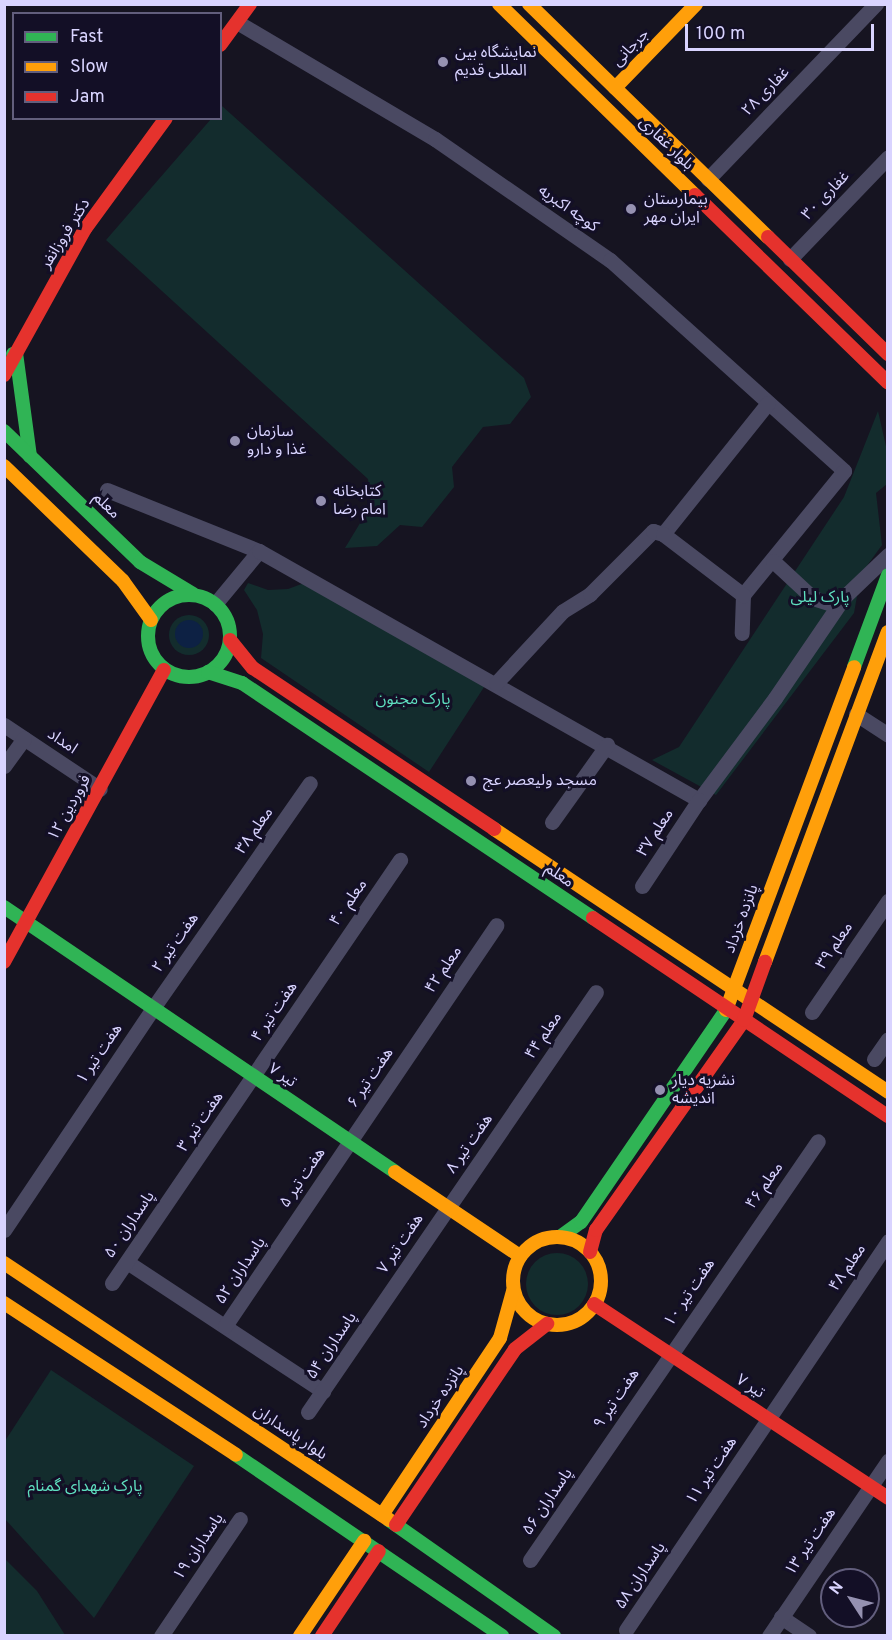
<!DOCTYPE html>
<meta charset="utf-8">
<style>
body{margin:0}
#map{position:relative;width:892px;height:1640px;overflow:hidden;background:#161421;font-family:Overpass,"Noto Sans Arabic",sans-serif}
div>[style]{position:absolute}
.green>*{inset:0;background:#132c2d}
.round{border-radius:50%}
.water>*{inset:0;background:#0d2144}
.street>*{height:15px;margin:-7.5px;padding:0 7.5px;transform-origin:7.5px;border-radius:7.5px;background:#4a4962}
.fast>*{height:14px;margin:-7px;padding:0 7px;transform-origin:7px;border-radius:7px;background:#30b455}
.fast>.ring{margin:-7px;padding:0;box-sizing:content-box;background:none;border:14px solid #30b455;border-radius:50%}
.slow>*{height:14px;margin:-7px;padding:0 7px;transform-origin:7px;border-radius:7px;background:#ff9f0a}
.slow>.ring{margin:-7px;padding:0;box-sizing:content-box;background:none;border:14px solid #ff9f0a;border-radius:50%}
.jam>*{height:14px;margin:-7px;padding:0 7px;transform-origin:7px;border-radius:7px;background:#e5322d}
.dots>*{width:16px;height:16px;translate:-50% -50%;box-sizing:border-box;border:3px solid #130f26;border-radius:50%}
span{translate:-50% -50%;white-space:nowrap;text-align:center;line-height:1.15;-webkit-text-stroke:6px #130f26;paint-order:stroke}
.street-label{font-size:16px;color:#d9d4ff}
.poi-label{font-size:16px;color:#d9d4ff}
.left{translate:0 -50%;text-align:left}
.park-label{font-size:16px;color:#5fe0c0}
.frame{position:absolute;inset:0;border:6px solid #d9d4ff;pointer-events:none}
.legend{position:absolute;left:12px;top:12px;width:210px;height:108px;box-sizing:border-box;background:#130f26;border:2px solid #625e7d;margin:0;padding:8px 10px;list-style:none;font-size:18px;color:#d9d4ff}
.legend li{display:flex;align-items:center;gap:12px;height:30px}
.legend b{width:30px;border:2px solid #625e7d}
.north{position:absolute;left:820px;top:1568px;width:60px;height:60px;box-sizing:border-box;background:#130f26;border:2px solid #625e7d;border-radius:50%;rotate:306deg;font-size:16px;font-weight:700;line-height:24px;text-align:center;color:#d9d4ff}
.north::after{content:'';display:block;margin:auto;width:21px;height:27px;background:#9591b1;clip-path:polygon(50% 0,100% 100%,50% 72%,0 100%)}
.scale{position:absolute;left:685px;top:24px;width:189px;height:27px;box-sizing:border-box;border:3px solid #d9d4ff;border-top:0;padding-left:8px;font-size:18px;line-height:21px;white-space:nowrap;color:#d9d4ff;-webkit-text-stroke:4px #130f26;paint-order:stroke}
</style>
<div id="map">
<div class="green">
<i style="clip-path:polygon(222px 106px,524px 378px,531px 397px,510px 424px,483px 427px,452px 467px,454px 487px,422px 527px,400px 525px,377px 546px,345px 548px,371px 505px,368px 479px,106px 240px,211px 119px,220px 118px)"></i>
<i style="clip-path:polygon(878px 411px,888px 455px,887px 484px,876px 493px,882px 545px,861px 574px,854px 613px,716px 795px,652px 760px,679px 747px,844px 497px)"></i>
<i style="clip-path:polygon(307px 582px,486px 684px,429px 772px,261px 658px,263px 634px,257px 610px,244px 590px,248px 583px,268px 590px,288px 589px)"></i>
<i class="round" style="left:169px;top:615px;width:40px;height:40px"></i>
<i class="round" style="left:526px;top:1253px;width:62px;height:62px"></i>
<i style="clip-path:polygon(51px 1370px,194px 1466px,94px 1618px,5px 1519px,5px 1441px)"></i>
<i style="clip-path:polygon(4px 1558px,37px 1591px,65px 1635px,5px 1635px)"></i>
</div>
<div class="water">
<i class="round" style="left:175px;top:620px;width:28px;height:28px"></i>
</div>
<div class="street">
<i style="left:237px;top:22px;width:230px;rotate:30.6deg"></i>
<i style="left:435px;top:139px;width:213px;rotate:34.7deg"></i>
<i style="left:610px;top:260px;width:315px;rotate:42deg"></i>
<i style="left:844px;top:471px;width:160px;rotate:129.2deg"></i>
<i style="left:743px;top:595px;width:38px;rotate:92deg"></i>
<i style="left:708px;top:179px;width:243px;rotate:-46.2deg"></i>
<i style="left:790px;top:259px;width:141px;rotate:-46.1deg"></i>
<i style="left:107px;top:490px;width:164px;rotate:21.9deg"></i>
<i style="left:663px;top:534px;width:168px;rotate:-51.3deg"></i>
<i style="left:773px;top:561px;width:54px;rotate:42.8deg"></i>
<i style="left:813px;top:598px;width:25px;rotate:18deg"></i>
<i style="left:215px;top:604px;width:69px;rotate:-50.3deg"></i>
<i style="left:259px;top:551px;width:506px;rotate:29.51deg"></i>
<i style="left:699px;top:800px;width:127px;rotate:-53.3deg"></i>
<i style="left:775px;top:698px;width:122px;rotate:-55.7deg"></i>
<i style="left:844px;top:597px;width:61px;rotate:-43.7deg"></i>
<i style="left:496px;top:683px;width:98px;rotate:-47.1deg"></i>
<i style="left:563px;top:611px;width:32px;rotate:-32deg"></i>
<i style="left:590px;top:594px;width:89px;rotate:-45deg"></i>
<i style="left:653px;top:531px;width:10px;rotate:17deg"></i>
<i style="left:663px;top:534px;width:101px;rotate:37.3deg"></i>
<i style="left:856px;top:714px;width:38px;rotate:33deg"></i>
<i style="left:4px;top:725px;width:115px;rotate:33.7deg"></i>
<i style="left:4px;top:766px;width:34px;rotate:-54deg"></i>
<i style="left:552px;top:822px;width:95px;rotate:-54.5deg"></i>
<i style="left:642px;top:886px;width:103px;rotate:-56.5deg"></i>
<i style="left:812px;top:1012px;width:135px;rotate:-55.6deg"></i>
<i style="left:874px;top:1059px;width:24px;rotate:-55deg"></i>
<i style="left:4px;top:1230px;width:267px;rotate:-56.1deg"></i>
<i style="left:153px;top:1008px;width:274px;rotate:-55.1deg"></i>
<i style="left:127px;top:1262px;width:235px;rotate:33.4deg"></i>
<i style="left:112px;top:1283px;width:512px;rotate:-55.75deg"></i>
<i style="left:225px;top:1326px;width:484px;rotate:-55.9deg"></i>
<i style="left:308px;top:1412px;width:509px;rotate:-55.56deg"></i>
<i style="left:530px;top:1560px;width:508px;rotate:-55.5deg"></i>
<i style="left:781px;top:1617px;width:34px;rotate:34deg"></i>
<i style="left:626px;top:1630px;width:469px;rotate:-56deg"></i>
<i style="left:161px;top:1636px;width:141px;rotate:-56deg"></i>
<i style="left:769px;top:1636px;width:212px;rotate:-55.8deg"></i>
</div>
<div class="fast">
<i style="left:13px;top:354px;width:3px;rotate:-18deg"></i>
<i style="left:16px;top:353px;width:104px;rotate:82.3deg"></i>
<i style="left:4px;top:431px;width:189px;rotate:43.9deg"></i>
<i style="left:140px;top:562px;width:62px;rotate:31.1deg"></i>
<i class="ring" style="left:148px;top:595px;width:68px;height:68px"></i>
<i style="left:854px;top:667px;width:98px;rotate:-69.7deg"></i>
<i style="left:208px;top:672px;width:36px;rotate:18deg"></i>
<i style="left:242px;top:683px;width:422px;rotate:33.8deg"></i>
<i style="left:4px;top:907px;width:472px;rotate:34.1deg"></i>
<i style="left:560px;top:1237px;width:26px;rotate:-36deg"></i>
<i style="left:581px;top:1222px;width:257px;rotate:-55.6deg"></i>
<i style="left:236px;top:1455px;width:322px;rotate:34.2deg"></i>
<i style="left:389px;top:1520px;width:202px;rotate:35.1deg"></i>
</div>
<div class="slow">
<i style="left:499px;top:4px;width:274px;rotate:44.3deg"></i>
<i style="left:529px;top:4px;width:334px;rotate:44.3deg"></i>
<i style="left:615px;top:88px;width:117px;rotate:-46deg"></i>
<i style="left:4px;top:466px;width:165px;rotate:44deg"></i>
<i style="left:123px;top:581px;width:48px;rotate:54.3deg"></i>
<i style="left:494px;top:829px;width:474px;rotate:33.7deg"></i>
<i style="left:765px;top:962px;width:352px;rotate:-69.6deg"></i>
<i style="left:726px;top:1010px;width:366px;rotate:-69.5deg"></i>
<i style="left:395px;top:1172px;width:151px;rotate:33.9deg"></i>
<i class="ring" style="left:513px;top:1237px;width:74px;height:74px"></i>
<i style="left:4px;top:1263px;width:463px;rotate:33.7deg"></i>
<i style="left:4px;top:1303px;width:277px;rotate:33.2deg"></i>
<i style="left:382px;top:1515px;width:213px;rotate:-56.3deg"></i>
<i style="left:500px;top:1338px;width:49px;rotate:-74.5deg"></i>
<i style="left:300px;top:1636px;width:115px;rotate:-56deg"></i>
</div>
<div class="jam">
<i style="left:220px;top:45px;width:51px;rotate:-53.8deg"></i>
<i style="left:695px;top:195px;width:269px;rotate:44.2deg"></i>
<i style="left:768px;top:237px;width:168px;rotate:44.3deg"></i>
<i style="left:4px;top:375px;width:167px;rotate:-61deg"></i>
<i style="left:85px;top:229px;width:137px;rotate:-53.9deg"></i>
<i style="left:230px;top:640px;width:36px;rotate:51deg"></i>
<i style="left:253px;top:668px;width:290px;rotate:33.7deg"></i>
<i style="left:593px;top:918px;width:355px;rotate:33.9deg"></i>
<i style="left:4px;top:962px;width:333px;rotate:-61.3deg"></i>
<i style="left:590px;top:1252px;width:23px;rotate:-75deg"></i>
<i style="left:596px;top:1230px;width:257px;rotate:-54.8deg"></i>
<i style="left:744px;top:1020px;width:62px;rotate:-70.1deg"></i>
<i style="left:594px;top:1304px;width:352px;rotate:33.4deg"></i>
<i style="left:396px;top:1525px;width:212px;rotate:-55.9deg"></i>
<i style="left:515px;top:1349px;width:41px;rotate:-38deg"></i>
<i style="left:322px;top:1636px;width:102px;rotate:-56.2deg"></i>
</div>
<div class="dots">
<i style="left:443px;top:62px;background:#9591b1"></i>
<i style="left:631px;top:209px;background:#9591b1"></i>
<i style="left:235px;top:441px;background:#9591b1"></i>
<i style="left:321px;top:501px;background:#9591b1"></i>
<i style="left:471px;top:781px;background:#9591b1"></i>
<i style="left:660px;top:1090px;background:#9591b1"></i>
</div>
<div class="street-label">
<span style="left:631px;top:48px;rotate:-46deg">جرجانی</span>
<span style="left:766px;top:92px;rotate:-46deg">غفاری ۲۸</span>
<span style="left:666px;top:144px;rotate:44deg">بلوار غفاری</span>
<span style="left:826px;top:196px;rotate:-46deg">غفاری ۳۰</span>
<span style="left:568px;top:209px;rotate:35deg">کوچه اکبریه</span>
<span style="left:66px;top:234px;rotate:-58deg">دکتر فروزانفر</span>
<span style="left:106px;top:506px;rotate:44deg">معلم</span>
<span style="left:62px;top:742px;rotate:34deg">امداد</span>
<span style="left:70px;top:808px;rotate:-61deg">۱۲ فروردین</span>
<span style="left:255px;top:831px;rotate:-55deg">معلم ۳۸</span>
<span style="left:656px;top:833px;rotate:-57deg">معلم ۳۷</span>
<span style="left:559px;top:876px;rotate:34deg">معلم</span>
<span style="left:349px;top:903px;rotate:-55deg">معلم ۴۰</span>
<span style="left:742px;top:919px;rotate:-70deg">پانزده خرداد</span>
<span style="left:176px;top:943px;rotate:-55deg">هفت تیر ۲</span>
<span style="left:835px;top:946px;rotate:-56deg">معلم ۳۹</span>
<span style="left:444px;top:970px;rotate:-56deg">معلم ۴۲</span>
<span style="left:275px;top:1012px;rotate:-56deg">هفت تیر ۴</span>
<span style="left:544px;top:1036px;rotate:-56deg">معلم ۴۴</span>
<span style="left:100px;top:1054px;rotate:-56deg">هفت تیر ۱</span>
<span style="left:282px;top:1076px;rotate:34deg">۷ تیر</span>
<span style="left:371px;top:1078px;rotate:-56deg">هفت تیر ۶</span>
<span style="left:201px;top:1122px;rotate:-56deg">هفت تیر ۳</span>
<span style="left:470px;top:1144px;rotate:-55deg">هفت تیر ۸</span>
<span style="left:303px;top:1178px;rotate:-56deg">هفت تیر ۵</span>
<span style="left:765px;top:1186px;rotate:-55deg">معلم ۴۶</span>
<span style="left:130px;top:1225px;rotate:-56deg">پاسداران ۵۰</span>
<span style="left:401px;top:1244px;rotate:-56deg">هفت تیر ۷</span>
<span style="left:848px;top:1268px;rotate:-56deg">معلم ۴۸</span>
<span style="left:241px;top:1271px;rotate:-56deg">پاسداران ۵۲</span>
<span style="left:690px;top:1293px;rotate:-56deg">هفت تیر ۱۰</span>
<span style="left:332px;top:1346px;rotate:-56deg">پاسداران ۵۴</span>
<span style="left:750px;top:1387px;rotate:33deg">۷ تیر</span>
<span style="left:441px;top:1397px;rotate:-56deg">پانزده خرداد</span>
<span style="left:617px;top:1399px;rotate:-56deg">هفت تیر ۹</span>
<span style="left:290px;top:1433px;rotate:34deg">بلوار پاسداران</span>
<span style="left:712px;top:1471px;rotate:-56deg">هفت تیر ۱۱</span>
<span style="left:548px;top:1502px;rotate:-56deg">پاسداران ۵۶</span>
<span style="left:811px;top:1542px;rotate:-56deg">هفت تیر ۱۳</span>
<span style="left:199px;top:1547px;rotate:-56deg">پاسداران ۱۹</span>
<span style="left:641px;top:1576px;rotate:-56deg">پاسداران ۵۸</span>
</div>
<div class="poi-label">
<span class="left" style="left:455px;top:62px">نمایشگاه بین<br>المللی قدیم</span>
<span class="left" style="left:644px;top:209px">بیمارستان<br>ایران مهر</span>
<span class="left" style="left:247px;top:441px">سازمان<br>غذا و دارو</span>
<span class="left" style="left:333px;top:501px">کتابخانه<br>امام رضا</span>
<span class="left" style="left:483px;top:781px">مسجد ولیعصر عج</span>
<span class="left" style="left:672px;top:1090px">نشریه دیار<br>اندیشه</span>
</div>
<div class="park-label">
<span style="left:820px;top:598px">پارک لیلی</span>
<span style="left:413px;top:700px">پارک مجنون</span>
<span style="left:85px;top:1487px">پارک شهدای گمنام</span>
</div>
<div class="frame"></div>
<ul class="legend">
<li><b style="height:8px;background:#30b455"></b>Fast</li>
<li><b style="height:8px;background:#ff9f0a"></b>Slow</li>
<li><b style="height:8px;background:#e5322d"></b>Jam</li>
</ul>
<div class="north">N</div>
<div class="scale">100 m</div>
</div>
